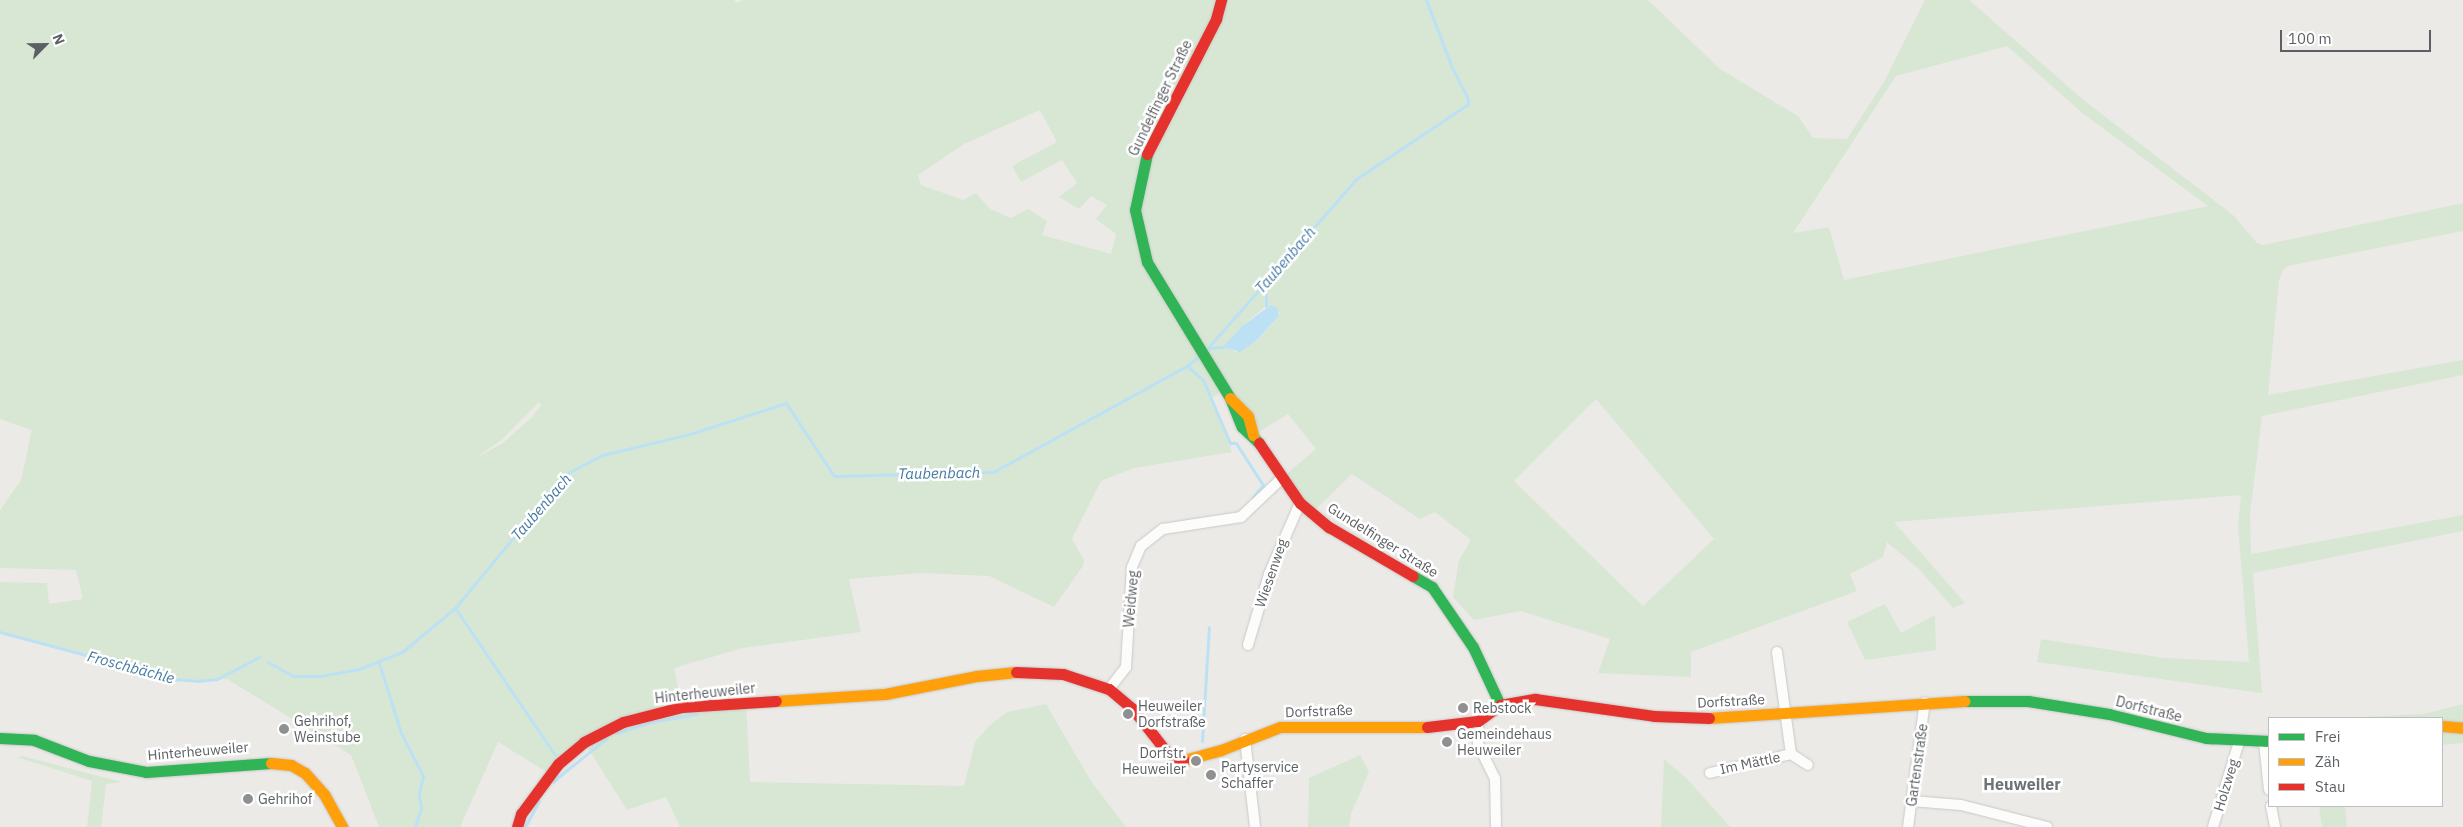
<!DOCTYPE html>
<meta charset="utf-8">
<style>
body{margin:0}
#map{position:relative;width:2463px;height:827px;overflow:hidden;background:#eceae7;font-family:"IBM Plex Sans",sans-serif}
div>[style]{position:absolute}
.green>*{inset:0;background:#d7e7d3}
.water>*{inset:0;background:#bde1f4}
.stream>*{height:3px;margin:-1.5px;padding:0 1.5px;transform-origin:1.5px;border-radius:1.5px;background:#bde1f4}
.roads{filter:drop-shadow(0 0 1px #c8c9c9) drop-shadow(0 0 1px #c8c9c9)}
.street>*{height:10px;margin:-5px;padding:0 5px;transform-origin:5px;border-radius:5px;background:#fcfcfb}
.fast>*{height:11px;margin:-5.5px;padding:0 5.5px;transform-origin:5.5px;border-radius:5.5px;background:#30b455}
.slow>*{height:11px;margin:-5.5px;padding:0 5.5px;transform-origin:5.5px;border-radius:5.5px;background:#ff9f0a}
.jam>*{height:11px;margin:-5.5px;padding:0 5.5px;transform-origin:5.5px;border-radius:5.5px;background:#e5322d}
.dots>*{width:14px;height:14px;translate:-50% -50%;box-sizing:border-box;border:2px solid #fff;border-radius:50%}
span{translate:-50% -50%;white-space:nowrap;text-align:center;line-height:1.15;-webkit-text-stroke:5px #fff;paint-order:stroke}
.street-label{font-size:14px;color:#5c6064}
.poi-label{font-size:14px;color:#5c6064}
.left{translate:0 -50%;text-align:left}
.right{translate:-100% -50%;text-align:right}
.water-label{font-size:15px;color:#447aa2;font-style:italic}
.quarter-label{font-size:16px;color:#6d7276;font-weight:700}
.legend{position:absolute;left:2268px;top:717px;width:175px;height:90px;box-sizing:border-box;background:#fff;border:1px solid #bebfc1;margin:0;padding:6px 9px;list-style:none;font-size:15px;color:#5c6064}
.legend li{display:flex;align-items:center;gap:10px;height:25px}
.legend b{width:25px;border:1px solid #bebfc1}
.north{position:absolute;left:20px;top:20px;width:50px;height:50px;-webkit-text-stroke:4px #fff;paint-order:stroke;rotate:67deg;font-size:14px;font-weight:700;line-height:20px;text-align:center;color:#5c6064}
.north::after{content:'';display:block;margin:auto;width:18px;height:22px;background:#5c6064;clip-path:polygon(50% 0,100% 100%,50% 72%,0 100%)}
.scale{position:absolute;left:2280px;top:30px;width:151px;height:22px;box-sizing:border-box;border:2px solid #5c6064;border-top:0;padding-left:6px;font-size:15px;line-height:18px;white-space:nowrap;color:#5c6064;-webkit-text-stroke:4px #fff;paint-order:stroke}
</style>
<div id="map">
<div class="green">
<i style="clip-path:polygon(evenodd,0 0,734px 0,736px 3px,744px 0,1648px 0,1720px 69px,1798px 116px,1813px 138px,1847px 139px,1884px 82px,1925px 0,1969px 0,2086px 102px,2233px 215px,2257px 243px,2263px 245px,2463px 203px,2463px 231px,2288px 266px,2283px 270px,2279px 280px,2268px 395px,2463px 360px,2463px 375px,2262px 416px,2250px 514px,2251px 554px,2463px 515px,2463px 531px,2253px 573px,2262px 693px,2037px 662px,2041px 639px,2164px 658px,2249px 662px,2238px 526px,2241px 495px,1894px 522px,1965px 603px,1953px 608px,1919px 569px,1887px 542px,1883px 557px,1850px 574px,1857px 591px,1691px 652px,1691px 677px,1598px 673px,1610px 639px,1521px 611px,1474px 620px,1453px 597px,1459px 560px,1471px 540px,1435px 512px,1420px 519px,1352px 474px,1315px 510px,1284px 476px,1316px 449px,1288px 414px,1257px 433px,1220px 392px,1211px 399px,1232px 452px,1134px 468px,1101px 481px,1072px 539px,1084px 560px,1083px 566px,1054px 607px,989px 576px,921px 573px,849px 579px,861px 632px,743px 648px,674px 668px,682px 707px,746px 703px,750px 782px,964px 786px,975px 742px,989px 726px,1007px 712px,1046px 704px,1091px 781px,1126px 827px,680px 827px,666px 797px,627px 810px,584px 742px,550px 774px,498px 742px,460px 827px,379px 827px,351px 755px,227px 679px,177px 682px,0 633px,0 582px,47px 583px,49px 604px,83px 599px,76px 570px,0 568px,0 510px,21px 480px,32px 430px,0 419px,0 0,2007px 46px,2081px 112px,2208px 206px,1844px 280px,1829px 227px,1793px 233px,1896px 76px,2007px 46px,0 0,1040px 110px,1057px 142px,1012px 166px,1021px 182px,1062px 160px,1077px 183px,1059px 197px,1079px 209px,1091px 196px,1107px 205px,1096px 219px,1116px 234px,1111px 254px,1042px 235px,1047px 221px,1028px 209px,1011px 218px,990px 209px,976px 193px,963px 200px,921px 185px,918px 175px,964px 144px,1040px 110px,0 0,1266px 306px,1280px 313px,1276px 320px,1256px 341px,1236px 352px,1227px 347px,1242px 326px,1266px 306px,0 0,1596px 399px,1714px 539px,1643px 606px,1514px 481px,1596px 399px,0 0,539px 402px,541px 405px,532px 417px,503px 443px,474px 459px,500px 441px,539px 402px)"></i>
<i style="clip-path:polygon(1885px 604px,1901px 633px,1935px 615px,1936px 650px,1865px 660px,1847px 622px)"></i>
<i style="clip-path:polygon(2463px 704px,2463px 743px,2442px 745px,2442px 718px,2345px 718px,2424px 714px)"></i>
<i style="clip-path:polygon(1360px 755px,1369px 772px,1351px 814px,1349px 827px,1308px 827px,1309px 778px)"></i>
<i style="clip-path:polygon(22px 756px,122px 782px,106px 784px,101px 827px,87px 827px,92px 781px,17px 757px)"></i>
<i style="clip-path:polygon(1664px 759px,1688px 780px,1730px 827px,1661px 827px)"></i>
<i style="clip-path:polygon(2319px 806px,2345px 806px,2347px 827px,2322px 827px)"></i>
</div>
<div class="water">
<i style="clip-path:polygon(1271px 305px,1278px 309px,1279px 316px,1256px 341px,1240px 352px,1223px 347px,1242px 326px)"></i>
</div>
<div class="stream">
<i style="left:1262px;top:287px;width:8px;rotate:60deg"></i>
<i style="left:1266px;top:294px;width:12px;rotate:90deg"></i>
<i style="left:1209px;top:348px;width:14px;rotate:-4deg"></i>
<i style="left:1206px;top:350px;width:227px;rotate:-48.7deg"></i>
<i style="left:1356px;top:179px;width:135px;rotate:-33.8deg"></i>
<i style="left:1468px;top:104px;width:5px;rotate:-90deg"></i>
<i style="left:1468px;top:99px;width:38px;rotate:-117deg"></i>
<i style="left:1451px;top:65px;width:70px;rotate:-111deg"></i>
<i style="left:1187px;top:366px;width:21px;rotate:41deg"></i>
<i style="left:1203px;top:380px;width:69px;rotate:66.8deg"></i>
<i style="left:1230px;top:443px;width:6px"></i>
<i style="left:1236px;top:443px;width:50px;rotate:57.3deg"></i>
<i style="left:1263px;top:485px;width:16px;rotate:130deg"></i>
<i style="left:0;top:632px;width:182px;rotate:15deg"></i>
<i style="left:176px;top:679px;width:22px;rotate:5deg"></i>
<i style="left:198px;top:681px;width:19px;rotate:-6deg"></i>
<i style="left:217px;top:679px;width:47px;rotate:-27.6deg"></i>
<i style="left:268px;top:662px;width:29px;rotate:29deg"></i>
<i style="left:293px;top:676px;width:27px"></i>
<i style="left:320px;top:676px;width:40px;rotate:-10deg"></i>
<i style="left:359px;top:669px;width:46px;rotate:-21.6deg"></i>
<i style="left:402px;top:652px;width:69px;rotate:-39.7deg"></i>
<i style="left:379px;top:663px;width:73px;rotate:72.6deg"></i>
<i style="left:401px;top:733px;width:48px;rotate:62.9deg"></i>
<i style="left:423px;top:776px;width:18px;rotate:103deg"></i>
<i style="left:419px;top:794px;width:14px;rotate:82deg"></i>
<i style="left:421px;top:808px;width:20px;rotate:108deg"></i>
<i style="left:617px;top:733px;width:36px;rotate:-18deg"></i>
<i style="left:651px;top:722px;width:47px;rotate:-9.9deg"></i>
<i style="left:1202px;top:741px;width:114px;rotate:-86.5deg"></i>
<i style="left:555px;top:755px;width:178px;rotate:-124.2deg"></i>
<i style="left:455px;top:608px;width:174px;rotate:-50.4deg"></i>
<i style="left:566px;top:474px;width:41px;rotate:-27.8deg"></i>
<i style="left:602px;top:455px;width:90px;rotate:-13.4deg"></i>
<i style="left:690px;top:434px;width:101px;rotate:-17.9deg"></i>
<i style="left:786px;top:403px;width:87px;rotate:56.7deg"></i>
<i style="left:834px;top:476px;width:159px;rotate:-1.4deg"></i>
<i style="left:993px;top:472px;width:221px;rotate:-28.7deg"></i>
<i style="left:1187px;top:366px;width:16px;rotate:-40deg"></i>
<i style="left:567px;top:770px;width:51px;rotate:-38.7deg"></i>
<i style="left:553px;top:782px;width:18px;rotate:-41deg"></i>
<i style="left:525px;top:827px;width:30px;rotate:-62deg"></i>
</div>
<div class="roads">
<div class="street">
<i style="left:1248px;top:645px;width:74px;rotate:-73.5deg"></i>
<i style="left:1269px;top:574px;width:77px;rotate:-66.4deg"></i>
<i style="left:1109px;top:689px;width:28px;rotate:-52deg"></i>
<i style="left:1126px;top:667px;width:100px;rotate:-86.6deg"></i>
<i style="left:1132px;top:567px;width:23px;rotate:-67deg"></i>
<i style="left:1141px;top:546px;width:28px;rotate:-38deg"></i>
<i style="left:1163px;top:529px;width:79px;rotate:-8.7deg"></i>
<i style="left:1241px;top:517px;width:55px;rotate:-43.5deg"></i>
<i style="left:1478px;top:721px;width:23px;rotate:90deg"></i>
<i style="left:1478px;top:744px;width:39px;rotate:64deg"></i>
<i style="left:1495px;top:779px;width:48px;rotate:88.8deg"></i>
<i style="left:1245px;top:739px;width:89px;rotate:83.5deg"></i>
<i style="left:2264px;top:742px;width:48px;rotate:84.1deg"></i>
<i style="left:1791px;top:754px;width:20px;rotate:33deg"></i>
<i style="left:1710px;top:773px;width:83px;rotate:-13.2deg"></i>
<i style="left:1791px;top:754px;width:103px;rotate:-97.8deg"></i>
<i style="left:1911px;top:801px;width:50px;rotate:4.6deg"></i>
<i style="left:1961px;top:805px;width:89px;rotate:14.3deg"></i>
<i style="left:2271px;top:806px;width:21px;rotate:79deg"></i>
<i style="left:1908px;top:827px;width:126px;rotate:-82.3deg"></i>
<i style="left:2213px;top:827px;width:89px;rotate:-73deg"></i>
</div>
<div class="fast">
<i style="left:1147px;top:154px;width:57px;rotate:102.1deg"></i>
<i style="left:1135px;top:210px;width:53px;rotate:77deg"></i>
<i style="left:1147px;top:262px;width:159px;rotate:58.6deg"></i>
<i style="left:1230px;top:398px;width:31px;rotate:68deg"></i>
<i style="left:1242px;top:427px;width:23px;rotate:43deg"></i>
<i style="left:1413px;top:576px;width:22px;rotate:30deg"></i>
<i style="left:1432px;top:587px;width:73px;rotate:55.7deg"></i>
<i style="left:1473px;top:647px;width:64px;rotate:65deg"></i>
<i style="left:1964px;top:701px;width:64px"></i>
<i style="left:2028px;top:701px;width:82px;rotate:9.1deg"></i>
<i style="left:2109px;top:714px;width:100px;rotate:13.9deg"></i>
<i style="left:2206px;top:738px;width:63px;rotate:2.7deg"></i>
<i style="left:0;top:738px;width:34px;rotate:3deg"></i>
<i style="left:34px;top:740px;width:59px;rotate:20.9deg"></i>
<i style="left:89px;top:761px;width:58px;rotate:10.9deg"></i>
<i style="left:146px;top:772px;width:125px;rotate:-4.1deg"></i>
</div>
<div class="slow">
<i style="left:1230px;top:398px;width:25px;rotate:45deg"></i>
<i style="left:1248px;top:416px;width:20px;rotate:75deg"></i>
<i style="left:776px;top:701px;width:109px;rotate:-3.7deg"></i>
<i style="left:885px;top:694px;width:94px;rotate:-11.1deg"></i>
<i style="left:977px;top:676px;width:39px;rotate:-6deg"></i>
<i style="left:1709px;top:718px;width:256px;rotate:-3.8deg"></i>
<i style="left:2442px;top:726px;width:21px;rotate:5deg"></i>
<i style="left:1184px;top:760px;width:38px;rotate:-15deg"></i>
<i style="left:1221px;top:750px;width:63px;rotate:-21.3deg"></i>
<i style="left:1280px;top:727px;width:147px"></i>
<i style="left:271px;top:763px;width:20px;rotate:6deg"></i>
<i style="left:291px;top:765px;width:16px;rotate:30deg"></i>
<i style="left:305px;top:773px;width:28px;rotate:48deg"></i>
<i style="left:324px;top:794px;width:38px;rotate:61deg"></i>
</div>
<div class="jam">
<i style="left:1147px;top:154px;width:152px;rotate:-62.9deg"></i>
<i style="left:1216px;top:19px;width:20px;rotate:-75deg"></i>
<i style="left:1259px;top:443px;width:73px;rotate:55.7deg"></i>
<i style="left:1300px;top:503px;width:38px;rotate:40deg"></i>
<i style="left:1329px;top:527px;width:97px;rotate:30.3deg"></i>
<i style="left:1016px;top:672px;width:47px;rotate:2.4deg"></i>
<i style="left:1063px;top:674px;width:48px;rotate:18.1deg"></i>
<i style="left:1109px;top:689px;width:31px;rotate:40deg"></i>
<i style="left:1133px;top:709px;width:57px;rotate:52.1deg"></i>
<i style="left:1168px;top:754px;width:17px;rotate:21deg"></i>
<i style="left:1427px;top:727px;width:51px;rotate:-6.7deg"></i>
<i style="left:1478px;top:721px;width:27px;rotate:-36deg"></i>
<i style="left:1500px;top:705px;width:36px;rotate:-10deg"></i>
<i style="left:1535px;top:699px;width:120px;rotate:8.1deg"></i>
<i style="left:1654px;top:716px;width:55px;rotate:2.1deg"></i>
<i style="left:517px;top:827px;width:14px;rotate:-73deg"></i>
<i style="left:521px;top:814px;width:62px;rotate:-53.5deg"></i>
<i style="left:558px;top:764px;width:34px;rotate:-40deg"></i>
<i style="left:584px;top:742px;width:44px;rotate:-27.1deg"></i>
<i style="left:623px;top:722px;width:61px;rotate:-14.3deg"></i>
<i style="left:682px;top:707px;width:94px;rotate:-3.7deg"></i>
</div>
</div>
<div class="dots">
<i style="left:1463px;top:708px;background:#8e9092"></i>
<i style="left:1128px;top:714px;background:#8e9092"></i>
<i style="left:284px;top:729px;background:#8e9092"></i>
<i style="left:1447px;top:742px;background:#8e9092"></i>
<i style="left:1196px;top:761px;background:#8e9092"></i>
<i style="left:1211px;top:775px;background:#8e9092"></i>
<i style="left:248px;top:799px;background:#8e9092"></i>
</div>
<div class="street-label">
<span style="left:1160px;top:98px;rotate:-64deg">Gundelfinger Straße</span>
<span style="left:1383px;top:540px;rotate:32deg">Gundelfinger Straße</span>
<span style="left:1271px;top:573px;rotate:-71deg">Wiesenweg</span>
<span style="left:1131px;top:599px;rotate:-85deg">Weidweg</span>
<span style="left:705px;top:693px;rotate:-6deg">Hinterheuweiler</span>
<span style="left:1731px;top:701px;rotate:-3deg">Dorfstraße</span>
<span style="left:2149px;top:709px;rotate:14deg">Dorfstraße</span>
<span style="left:1319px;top:711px;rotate:-2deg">Dorfstraße</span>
<span style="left:198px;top:751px;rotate:-5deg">Hinterheuweiler</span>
<span style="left:1750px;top:763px;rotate:-12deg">Im Mättle</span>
<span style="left:1917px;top:765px;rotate:-82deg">Gartenstraße</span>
<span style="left:2226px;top:785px;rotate:-73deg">Holzweg</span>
</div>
<div class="poi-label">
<span class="left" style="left:1138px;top:714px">Heuweiler<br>Dorfstraße</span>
<span class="left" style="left:1473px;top:708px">Rebstock</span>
<span class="left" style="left:294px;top:729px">Gehrihof,<br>Weinstube</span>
<span class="left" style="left:1457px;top:742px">Gemeindehaus<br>Heuweiler</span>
<span class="right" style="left:1186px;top:761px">Dorfstr.<br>Heuweiler</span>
<span class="left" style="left:1221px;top:775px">Partyservice<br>Schaffer</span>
<span class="left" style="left:258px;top:799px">Gehrihof</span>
</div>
<div class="water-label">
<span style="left:1285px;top:260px;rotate:-49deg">Taubenbach</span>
<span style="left:939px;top:473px;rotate:-1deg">Taubenbach</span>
<span style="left:541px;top:507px;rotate:-49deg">Taubenbach</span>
<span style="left:131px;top:667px;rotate:15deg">Froschbächle</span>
</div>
<div class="quarter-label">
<span style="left:2022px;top:784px">Heuweiler</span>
</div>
<ul class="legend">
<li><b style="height:6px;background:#30b455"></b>Frei</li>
<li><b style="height:6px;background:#ff9f0a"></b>Zäh</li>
<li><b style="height:6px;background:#e5322d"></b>Stau</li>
</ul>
<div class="north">N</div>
<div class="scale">100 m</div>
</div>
